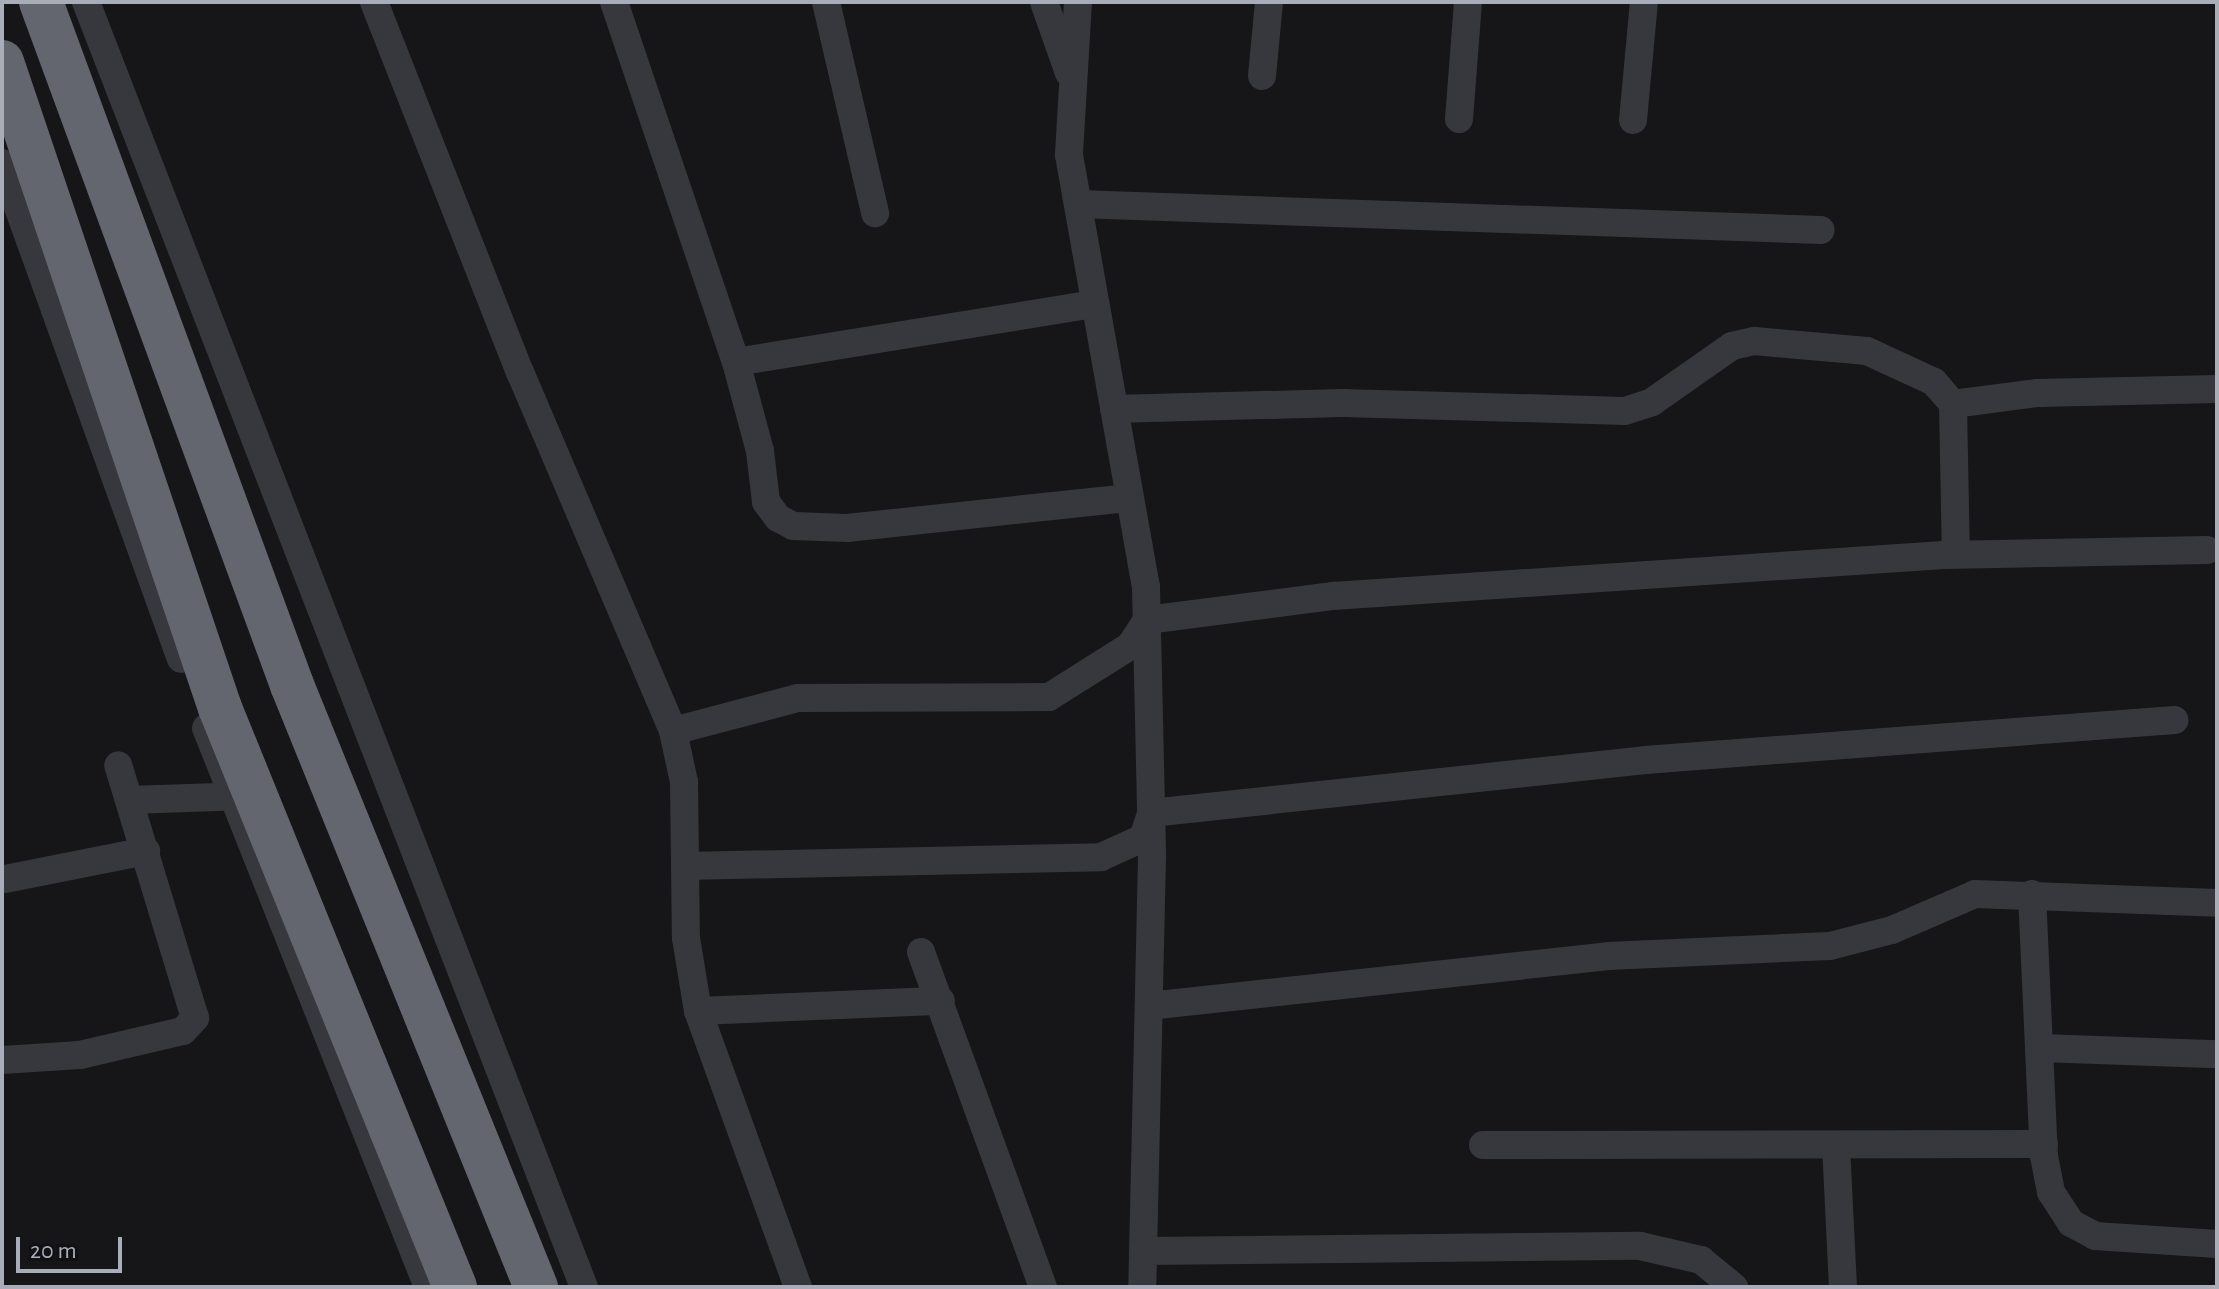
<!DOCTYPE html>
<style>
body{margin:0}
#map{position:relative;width:2219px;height:1289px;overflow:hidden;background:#161618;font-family:"Alegreya Sans",sans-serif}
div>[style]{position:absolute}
.street>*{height:28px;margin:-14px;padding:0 14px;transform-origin:14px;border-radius:14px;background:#37383d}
.highway>*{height:44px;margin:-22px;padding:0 22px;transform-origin:22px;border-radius:22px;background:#63666e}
span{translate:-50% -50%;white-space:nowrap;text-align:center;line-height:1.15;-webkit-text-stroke:8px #111113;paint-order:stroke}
.frame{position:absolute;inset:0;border:4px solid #a8adb8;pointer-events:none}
.scale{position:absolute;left:16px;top:1237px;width:106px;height:36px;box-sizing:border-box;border:4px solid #a8adb8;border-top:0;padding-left:10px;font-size:24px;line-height:28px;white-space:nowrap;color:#a8adb8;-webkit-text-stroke:6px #111113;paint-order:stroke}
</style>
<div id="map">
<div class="street">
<i style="left:86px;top:2px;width:1378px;rotate:68.82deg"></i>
<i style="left:374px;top:2px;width:398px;rotate:68.5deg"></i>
<i style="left:520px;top:372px;width:390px;rotate:66.9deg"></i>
<i style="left:673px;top:731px;width:52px;rotate:77.8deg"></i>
<i style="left:684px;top:782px;width:156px;rotate:89.3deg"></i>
<i style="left:686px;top:938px;width:74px;rotate:80.7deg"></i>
<i style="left:698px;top:1011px;width:294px;rotate:70.1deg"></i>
<i style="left:614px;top:2px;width:380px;rotate:71.3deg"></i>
<i style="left:736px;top:362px;width:92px;rotate:74.9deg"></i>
<i style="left:760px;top:451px;width:51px;rotate:83.3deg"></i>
<i style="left:766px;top:502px;width:20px;rotate:53deg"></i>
<i style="left:778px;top:518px;width:17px;rotate:28deg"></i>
<i style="left:793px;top:526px;width:54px;rotate:2.1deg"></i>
<i style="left:847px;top:528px;width:284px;rotate:-6.1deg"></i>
<i style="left:826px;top:2px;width:217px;rotate:76.9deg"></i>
<i style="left:1044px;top:2px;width:75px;rotate:70.6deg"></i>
<i style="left:1078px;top:2px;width:153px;rotate:93.4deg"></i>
<i style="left:1069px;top:155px;width:439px;rotate:79.9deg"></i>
<i style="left:1146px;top:587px;width:271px;rotate:88.7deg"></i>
<i style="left:1152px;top:858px;width:429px;rotate:91.3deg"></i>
<i style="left:1262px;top:76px;width:74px;rotate:-84.6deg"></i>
<i style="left:1459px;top:119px;width:117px;rotate:-85.6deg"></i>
<i style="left:1633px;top:120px;width:119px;rotate:-84.7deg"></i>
<i style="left:2px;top:163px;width:527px;rotate:70.16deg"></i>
<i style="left:1078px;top:204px;width:743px;rotate:2deg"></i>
<i style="left:736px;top:362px;width:364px;rotate:-9.2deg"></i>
<i style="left:1953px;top:404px;width:86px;rotate:-7.4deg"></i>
<i style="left:2038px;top:393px;width:179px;rotate:-1.3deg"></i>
<i style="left:1114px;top:409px;width:228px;rotate:-1.5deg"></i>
<i style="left:1342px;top:403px;width:283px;rotate:1.6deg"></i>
<i style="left:1625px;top:411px;width:28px;rotate:-18deg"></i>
<i style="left:1652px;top:402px;width:98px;rotate:-35deg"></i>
<i style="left:1732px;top:346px;width:23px;rotate:-13deg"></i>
<i style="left:1754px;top:341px;width:113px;rotate:5.1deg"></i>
<i style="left:1867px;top:351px;width:74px;rotate:24.8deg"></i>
<i style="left:1934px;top:382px;width:29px;rotate:49deg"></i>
<i style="left:1953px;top:404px;width:150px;rotate:88.9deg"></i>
<i style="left:206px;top:728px;width:601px;rotate:68.34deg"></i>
<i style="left:673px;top:731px;width:129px;rotate:-14.8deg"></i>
<i style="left:798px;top:698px;width:251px;rotate:-0.2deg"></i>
<i style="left:1049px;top:697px;width:96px;rotate:-32.2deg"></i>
<i style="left:1130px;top:646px;width:31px;rotate:-57deg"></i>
<i style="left:1147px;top:620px;width:188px;rotate:-7.4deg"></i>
<i style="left:1333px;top:596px;width:612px;rotate:-3.84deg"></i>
<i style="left:1944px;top:555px;width:263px;rotate:-1.1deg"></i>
<i style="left:130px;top:800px;width:117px;rotate:-2deg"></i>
<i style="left:685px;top:866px;width:416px;rotate:-1.2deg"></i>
<i style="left:1101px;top:857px;width:46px;rotate:-24.3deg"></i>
<i style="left:1143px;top:838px;width:26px;rotate:-72deg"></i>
<i style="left:1151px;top:813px;width:497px;rotate:-6.1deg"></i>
<i style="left:1645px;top:760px;width:531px;rotate:-4.32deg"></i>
<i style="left:5px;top:879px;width:144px;rotate:-11.2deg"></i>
<i style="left:2032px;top:894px;width:262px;rotate:87.4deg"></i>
<i style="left:2044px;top:1156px;width:37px;rotate:79deg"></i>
<i style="left:2051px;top:1192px;width:37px;rotate:57deg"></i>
<i style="left:2071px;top:1223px;width:27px;rotate:28deg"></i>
<i style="left:2095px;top:1236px;width:122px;rotate:3.8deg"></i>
<i style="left:921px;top:952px;width:357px;rotate:70deg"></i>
<i style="left:1149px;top:1006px;width:462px;rotate:-6.2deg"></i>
<i style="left:1608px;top:956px;width:222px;rotate:-2.6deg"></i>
<i style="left:1830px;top:946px;width:64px;rotate:-14.5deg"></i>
<i style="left:1892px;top:930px;width:90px;rotate:-23.4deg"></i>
<i style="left:1975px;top:894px;width:242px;rotate:2.1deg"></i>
<i style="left:698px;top:1011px;width:243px;rotate:-2.4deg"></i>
<i style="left:2041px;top:1048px;width:176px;rotate:2deg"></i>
<i style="left:2px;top:1060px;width:78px;rotate:-3.7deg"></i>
<i style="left:80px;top:1055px;width:106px;rotate:-13.1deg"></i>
<i style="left:183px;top:1031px;width:18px;rotate:-47deg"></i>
<i style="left:195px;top:1018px;width:264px;rotate:-106.9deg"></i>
<i style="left:1483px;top:1145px;width:561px;rotate:-0.1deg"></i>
<i style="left:1836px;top:1145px;width:142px;rotate:87.2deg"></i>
<i style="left:1144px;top:1251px;width:496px;rotate:-0.6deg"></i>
<i style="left:1640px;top:1246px;width:63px;rotate:12.9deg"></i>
<i style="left:1701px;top:1260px;width:43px;rotate:39.3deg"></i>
</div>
<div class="highway">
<i style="left:41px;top:2px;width:728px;rotate:69.82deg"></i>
<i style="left:292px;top:685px;width:650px;rotate:67.94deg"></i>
<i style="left:2px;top:62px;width:682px;rotate:71.35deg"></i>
<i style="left:220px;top:708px;width:625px;rotate:67.91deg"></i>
</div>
<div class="frame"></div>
<div class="scale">20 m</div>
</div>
